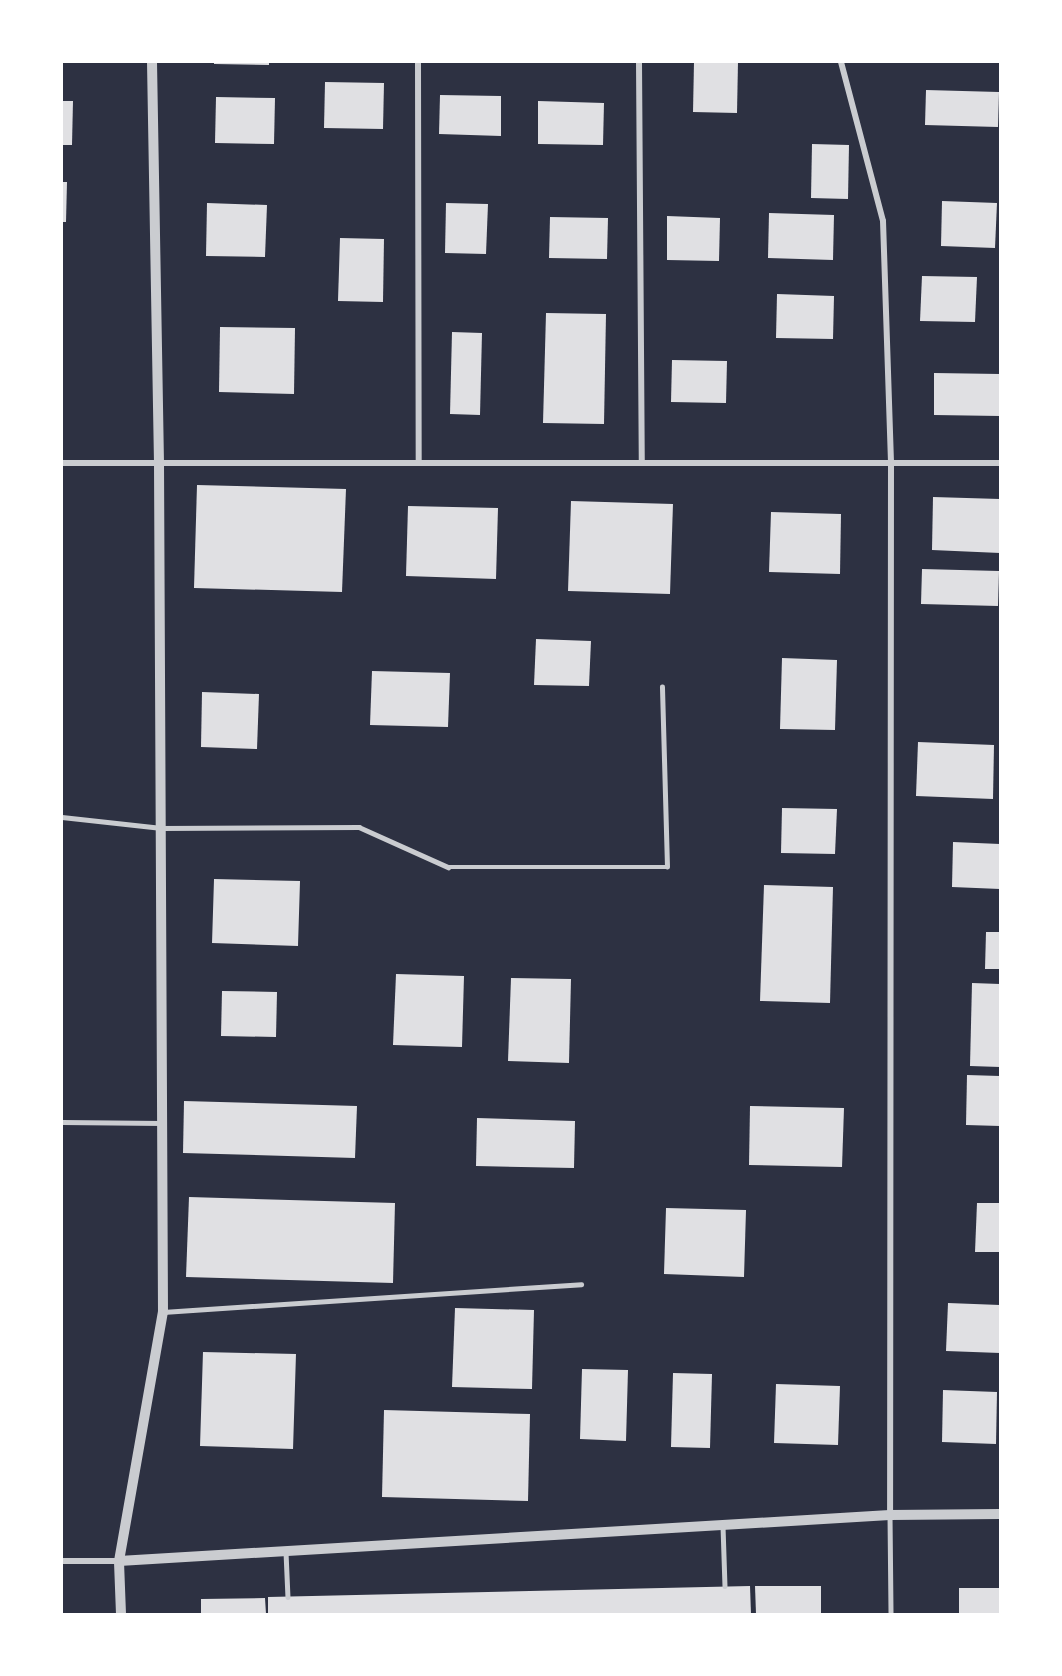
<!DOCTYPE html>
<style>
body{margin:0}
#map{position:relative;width:1062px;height:1676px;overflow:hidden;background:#2d3142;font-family:"Fira Sans Condensed",sans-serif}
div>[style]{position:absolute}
.building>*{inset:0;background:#e0e0e3}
.service>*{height:4.5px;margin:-2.25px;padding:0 2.25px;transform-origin:2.25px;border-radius:2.25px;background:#caccd0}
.minor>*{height:6px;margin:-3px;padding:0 3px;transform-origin:3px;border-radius:3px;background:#caccd0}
.tertiary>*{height:10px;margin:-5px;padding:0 5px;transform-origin:5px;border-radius:5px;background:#caccd0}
span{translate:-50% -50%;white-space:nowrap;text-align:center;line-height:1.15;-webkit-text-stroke:4.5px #fff;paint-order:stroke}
.frame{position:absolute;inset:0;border:63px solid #fff;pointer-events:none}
</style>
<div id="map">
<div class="building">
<i style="clip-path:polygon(214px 62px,269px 62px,269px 65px,214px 64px)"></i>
<i style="clip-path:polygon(694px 62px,738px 62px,737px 113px,693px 112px)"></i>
<i style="clip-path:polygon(325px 82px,384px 83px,383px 129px,324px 128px)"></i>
<i style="clip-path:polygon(926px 90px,999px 92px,998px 127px,925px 125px)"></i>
<i style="clip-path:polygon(440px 95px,501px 96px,501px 136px,439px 134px)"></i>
<i style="clip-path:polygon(216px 97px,275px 98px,274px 144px,215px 143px)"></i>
<i style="clip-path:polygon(62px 101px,73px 101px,72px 145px,62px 145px)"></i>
<i style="clip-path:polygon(538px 101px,604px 103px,603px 145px,538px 144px)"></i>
<i style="clip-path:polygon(812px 144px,849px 145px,848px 199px,811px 198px)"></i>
<i style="clip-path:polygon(62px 182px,67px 182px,66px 222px,62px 222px)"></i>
<i style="clip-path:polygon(942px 201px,997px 203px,995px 248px,941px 246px)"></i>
<i style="clip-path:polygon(207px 203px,267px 205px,265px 257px,206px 256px)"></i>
<i style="clip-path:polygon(446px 203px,488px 204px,486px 254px,445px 253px)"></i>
<i style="clip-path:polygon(769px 213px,834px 215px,833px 260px,768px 258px)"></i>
<i style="clip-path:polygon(667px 216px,720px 218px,719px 261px,667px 260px)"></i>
<i style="clip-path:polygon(550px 217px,608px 218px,607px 259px,549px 258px)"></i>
<i style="clip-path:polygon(340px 238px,384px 239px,383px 302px,338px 301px)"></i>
<i style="clip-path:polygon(922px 276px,977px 277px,975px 322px,920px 321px)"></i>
<i style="clip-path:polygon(777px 294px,834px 296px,833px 339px,776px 338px)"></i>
<i style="clip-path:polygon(546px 313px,606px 314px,604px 424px,543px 423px)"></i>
<i style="clip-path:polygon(220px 327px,295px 328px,294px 394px,219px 392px)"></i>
<i style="clip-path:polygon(452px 332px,482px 333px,480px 415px,450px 414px)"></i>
<i style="clip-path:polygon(672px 360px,727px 361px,726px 403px,671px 402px)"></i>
<i style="clip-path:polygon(934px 373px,1000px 374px,1000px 416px,934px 415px)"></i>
<i style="clip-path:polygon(197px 485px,346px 489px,342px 592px,194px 588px)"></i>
<i style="clip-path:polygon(933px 497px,1000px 499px,1000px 553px,932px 550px)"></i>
<i style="clip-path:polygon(571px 501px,673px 504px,670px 594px,568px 591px)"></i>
<i style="clip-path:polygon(408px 506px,498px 508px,496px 579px,406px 576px)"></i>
<i style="clip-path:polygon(771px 512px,841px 514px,840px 574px,769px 572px)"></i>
<i style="clip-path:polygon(922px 569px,999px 571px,998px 606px,921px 604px)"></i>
<i style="clip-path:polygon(536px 639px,591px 641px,589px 686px,534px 685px)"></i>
<i style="clip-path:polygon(782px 658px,837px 660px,835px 730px,780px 729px)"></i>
<i style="clip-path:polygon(372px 671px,450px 673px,448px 727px,370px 725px)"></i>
<i style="clip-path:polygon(202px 692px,259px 694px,257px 749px,201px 747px)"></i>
<i style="clip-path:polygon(918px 742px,994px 745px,993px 799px,916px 796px)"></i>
<i style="clip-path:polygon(782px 808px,837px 809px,835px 854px,781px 853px)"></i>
<i style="clip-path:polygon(953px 842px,1000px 844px,1000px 889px,952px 887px)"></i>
<i style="clip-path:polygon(214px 879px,300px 881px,298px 946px,212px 943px)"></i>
<i style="clip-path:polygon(764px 885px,833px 887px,830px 1003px,760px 1001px)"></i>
<i style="clip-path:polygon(986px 932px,1000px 932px,1000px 969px,985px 969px)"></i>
<i style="clip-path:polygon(396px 974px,464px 976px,462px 1047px,393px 1045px)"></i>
<i style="clip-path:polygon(511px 978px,571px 979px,569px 1063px,508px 1061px)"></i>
<i style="clip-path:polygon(972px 983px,1000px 984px,1000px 1067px,970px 1066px)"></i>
<i style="clip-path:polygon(222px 991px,277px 992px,276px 1037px,221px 1036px)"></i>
<i style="clip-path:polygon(967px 1075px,1000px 1076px,1000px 1126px,966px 1125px)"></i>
<i style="clip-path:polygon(184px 1101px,357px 1106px,355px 1158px,183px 1153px)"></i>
<i style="clip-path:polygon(750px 1106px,844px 1108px,842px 1167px,749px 1165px)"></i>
<i style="clip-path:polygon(477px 1118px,575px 1121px,574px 1168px,476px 1166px)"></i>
<i style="clip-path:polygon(189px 1197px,395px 1203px,393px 1283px,186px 1277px)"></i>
<i style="clip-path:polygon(977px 1203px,1000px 1203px,1000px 1252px,975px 1252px)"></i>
<i style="clip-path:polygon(666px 1208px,746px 1210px,744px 1277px,664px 1274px)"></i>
<i style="clip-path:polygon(948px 1303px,1000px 1305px,1000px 1353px,946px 1351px)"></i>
<i style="clip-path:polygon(455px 1308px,534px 1310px,532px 1389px,452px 1387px)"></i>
<i style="clip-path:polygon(203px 1352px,296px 1354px,293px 1449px,200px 1446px)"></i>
<i style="clip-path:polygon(582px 1369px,628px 1370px,626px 1441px,580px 1439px)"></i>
<i style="clip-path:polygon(673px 1373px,712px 1374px,710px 1448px,671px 1447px)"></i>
<i style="clip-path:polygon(776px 1384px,840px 1386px,838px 1445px,774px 1443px)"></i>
<i style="clip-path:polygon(943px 1390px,997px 1392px,996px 1444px,942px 1442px)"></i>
<i style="clip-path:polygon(384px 1410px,530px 1414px,528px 1501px,382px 1497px)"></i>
<i style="clip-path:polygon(750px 1586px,751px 1614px,268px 1614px,268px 1597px)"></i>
<i style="clip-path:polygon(755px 1586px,821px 1586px,821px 1614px,756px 1614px)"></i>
<i style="clip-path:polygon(959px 1588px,1000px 1588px,1000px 1614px,959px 1614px)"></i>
<i style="clip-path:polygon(265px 1598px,266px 1614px,201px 1614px,201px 1599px)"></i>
</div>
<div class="service">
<i style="left:62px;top:817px;width:100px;rotate:6.3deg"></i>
<i style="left:161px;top:828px;width:198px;rotate:-0.3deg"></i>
<i style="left:359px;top:827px;width:98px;rotate:24.2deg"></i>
<i style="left:448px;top:867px;width:219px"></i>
<i style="left:667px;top:867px;width:180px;rotate:-91.6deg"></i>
<i style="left:62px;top:1122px;width:100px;rotate:0.6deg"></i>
<i style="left:163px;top:1312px;width:419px;rotate:-3.8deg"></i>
<i style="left:890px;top:1515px;width:99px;rotate:89.4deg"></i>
<i style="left:723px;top:1526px;width:60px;rotate:88.1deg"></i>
<i style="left:286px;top:1552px;width:45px;rotate:87.5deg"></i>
</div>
<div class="minor">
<i style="left:418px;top:62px;width:400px;rotate:89.9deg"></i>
<i style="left:639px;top:62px;width:400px;rotate:89.6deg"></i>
<i style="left:841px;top:62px;width:164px;rotate:75.2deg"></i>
<i style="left:883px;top:221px;width:241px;rotate:88.1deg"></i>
<i style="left:891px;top:462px;width:1053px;rotate:90.05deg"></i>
<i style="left:62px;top:463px;width:938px"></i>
<i style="left:62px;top:1561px;width:57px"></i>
</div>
<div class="tertiary">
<i style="left:119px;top:1561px;width:772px;rotate:-3.41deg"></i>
<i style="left:890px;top:1515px;width:110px;rotate:-0.5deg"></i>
<i style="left:121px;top:1614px;width:53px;rotate:-92.2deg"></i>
<i style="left:119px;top:1561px;width:253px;rotate:-80deg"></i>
<i style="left:163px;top:1312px;width:849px;rotate:-90.27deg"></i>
<i style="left:159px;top:463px;width:401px;rotate:-91deg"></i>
</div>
<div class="frame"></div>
</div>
